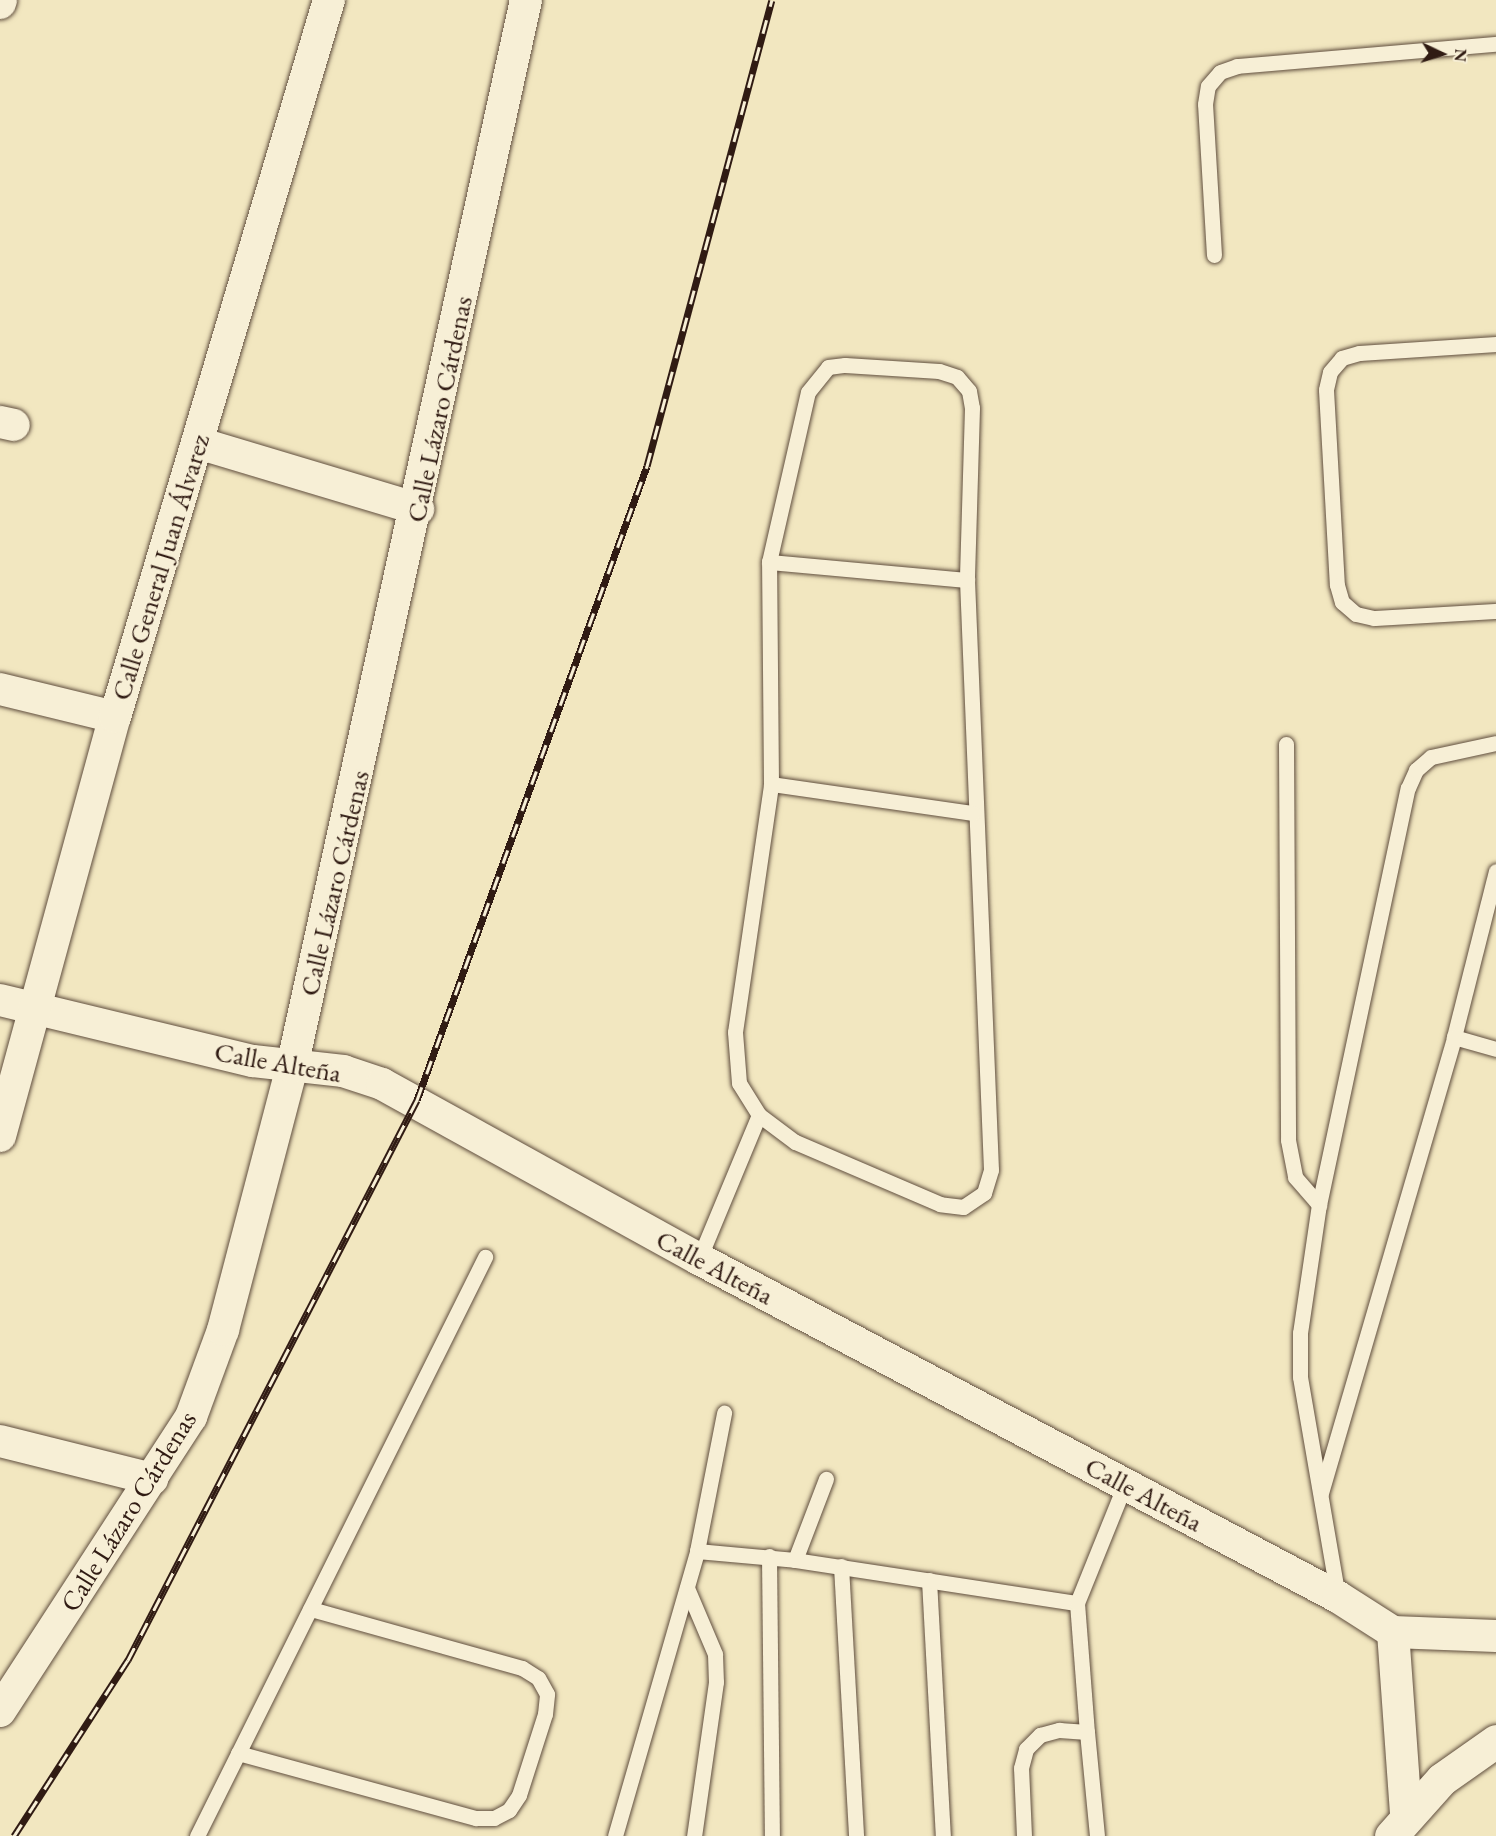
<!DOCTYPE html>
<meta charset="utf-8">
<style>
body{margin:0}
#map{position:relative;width:1496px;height:1836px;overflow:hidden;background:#f2e7c0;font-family:"EB Garamond",serif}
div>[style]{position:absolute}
.roads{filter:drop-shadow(0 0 2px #604e3e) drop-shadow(0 0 2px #604e3e)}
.service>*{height:15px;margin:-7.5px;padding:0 7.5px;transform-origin:7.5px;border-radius:7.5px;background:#f7efd6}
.minor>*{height:32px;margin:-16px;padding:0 16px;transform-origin:16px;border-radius:16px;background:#f7efd6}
.secondary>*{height:33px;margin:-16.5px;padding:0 16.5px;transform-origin:16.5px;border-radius:16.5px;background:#f7efd6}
.rail>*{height:7px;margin-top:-3.5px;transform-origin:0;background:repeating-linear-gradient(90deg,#f7efd6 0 14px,#301b13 0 28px);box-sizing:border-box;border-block:2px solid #301b13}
span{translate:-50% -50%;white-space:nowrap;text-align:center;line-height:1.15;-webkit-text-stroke:4.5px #f7efd6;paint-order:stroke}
.street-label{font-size:27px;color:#301b13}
.north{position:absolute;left:1412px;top:24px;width:60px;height:60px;-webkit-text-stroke:4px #f7efd6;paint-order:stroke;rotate:94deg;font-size:16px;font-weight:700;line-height:24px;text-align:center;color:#301b13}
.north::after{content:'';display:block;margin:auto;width:21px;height:27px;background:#301b13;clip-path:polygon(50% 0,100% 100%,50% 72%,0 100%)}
</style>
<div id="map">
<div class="roads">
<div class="service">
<i style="left:1214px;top:255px;width:151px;rotate:-93.4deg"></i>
<i style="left:1205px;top:104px;width:18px;rotate:-81deg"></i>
<i style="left:1208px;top:86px;width:18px;rotate:-49deg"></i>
<i style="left:1220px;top:72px;width:18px;rotate:-19deg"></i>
<i style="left:1237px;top:66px;width:260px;rotate:-4.9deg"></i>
<i style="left:1496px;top:344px;width:137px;rotate:176.2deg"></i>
<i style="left:1359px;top:353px;width:18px;rotate:164deg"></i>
<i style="left:1342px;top:358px;width:18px;rotate:131deg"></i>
<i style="left:1330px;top:372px;width:18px;rotate:103deg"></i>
<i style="left:1326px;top:390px;width:195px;rotate:86.8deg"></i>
<i style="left:1337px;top:585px;width:18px;rotate:74deg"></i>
<i style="left:1342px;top:602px;width:18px;rotate:41deg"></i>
<i style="left:1356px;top:614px;width:18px;rotate:13deg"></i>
<i style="left:1374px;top:618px;width:122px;rotate:-3.3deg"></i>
<i style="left:845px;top:365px;width:94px;rotate:3.7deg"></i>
<i style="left:939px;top:371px;width:19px;rotate:18deg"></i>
<i style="left:957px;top:377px;width:18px;rotate:49deg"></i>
<i style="left:969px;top:391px;width:17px;rotate:80deg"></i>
<i style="left:972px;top:408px;width:172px;rotate:91.7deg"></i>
<i style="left:967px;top:580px;width:590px;rotate:87.67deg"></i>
<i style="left:991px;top:1170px;width:24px;rotate:107deg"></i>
<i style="left:984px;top:1193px;width:25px;rotate:146deg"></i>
<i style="left:963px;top:1207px;width:23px;rotate:-173deg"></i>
<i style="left:940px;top:1204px;width:158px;rotate:-156.8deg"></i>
<i style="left:795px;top:1142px;width:45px;rotate:-143.1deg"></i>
<i style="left:759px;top:1115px;width:38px;rotate:-122deg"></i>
<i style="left:739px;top:1083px;width:51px;rotate:-94.5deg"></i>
<i style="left:735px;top:1032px;width:251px;rotate:-81.7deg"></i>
<i style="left:771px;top:784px;width:222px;rotate:-90.5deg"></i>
<i style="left:769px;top:562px;width:174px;rotate:-77.1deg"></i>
<i style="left:808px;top:392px;width:32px;rotate:-51deg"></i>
<i style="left:828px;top:367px;width:17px;rotate:-7deg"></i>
<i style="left:769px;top:562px;width:199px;rotate:5.2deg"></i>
<i style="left:1286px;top:744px;width:396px;rotate:89.7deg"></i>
<i style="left:1288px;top:1140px;width:38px;rotate:79deg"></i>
<i style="left:1295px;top:1177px;width:37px;rotate:49deg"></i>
<i style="left:771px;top:784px;width:204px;rotate:8.2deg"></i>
<i style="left:1454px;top:1037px;width:171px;rotate:-75.8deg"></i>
<i style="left:699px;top:1259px;width:156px;rotate:-67.4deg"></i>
<i style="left:1321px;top:1493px;width:475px;rotate:-73.7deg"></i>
<i style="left:1454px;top:1037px;width:44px;rotate:15.9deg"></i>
<i style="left:697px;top:1551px;width:141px;rotate:-78.9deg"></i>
<i style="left:769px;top:1556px;width:280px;rotate:89.4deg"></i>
<i style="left:795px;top:1560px;width:87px;rotate:-69.1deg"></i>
<i style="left:841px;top:1566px;width:270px;rotate:86.8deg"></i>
<i style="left:929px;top:1580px;width:256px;rotate:86.9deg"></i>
<i style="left:687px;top:1588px;width:72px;rotate:67deg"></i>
<i style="left:715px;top:1654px;width:28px;rotate:88deg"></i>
<i style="left:716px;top:1682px;width:156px;rotate:98.1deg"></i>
<i style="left:1338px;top:1597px;width:223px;rotate:-99.8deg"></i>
<i style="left:1300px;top:1377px;width:44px;rotate:-90deg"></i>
<i style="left:1300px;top:1333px;width:129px;rotate:-81.6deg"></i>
<i style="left:1319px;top:1205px;width:426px;rotate:-78deg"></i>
<i style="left:1408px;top:788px;width:20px;rotate:-66deg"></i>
<i style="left:1416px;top:770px;width:20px;rotate:-41deg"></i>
<i style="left:1431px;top:757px;width:66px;rotate:-12.2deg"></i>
<i style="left:1077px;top:1603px;width:129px;rotate:85.6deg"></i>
<i style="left:238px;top:1753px;width:247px;rotate:15.3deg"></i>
<i style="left:476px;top:1818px;width:18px"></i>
<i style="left:494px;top:1818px;width:17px;rotate:-28deg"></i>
<i style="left:509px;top:1810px;width:18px;rotate:-56deg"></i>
<i style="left:519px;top:1795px;width:85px;rotate:-72.2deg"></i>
<i style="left:545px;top:1714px;width:20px;rotate:-84deg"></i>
<i style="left:547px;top:1694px;width:18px;rotate:-119deg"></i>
<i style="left:538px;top:1678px;width:19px;rotate:-148deg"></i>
<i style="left:522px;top:1668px;width:220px;rotate:-164.4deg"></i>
<i style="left:197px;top:1836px;width:647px;rotate:-63.55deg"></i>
<i style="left:615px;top:1836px;width:297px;rotate:-73.9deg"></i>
<i style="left:697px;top:1551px;width:98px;rotate:5.2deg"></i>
<i style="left:795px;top:1560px;width:285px;rotate:8.7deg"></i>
<i style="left:1077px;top:1603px;width:128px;rotate:-68deg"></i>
<i style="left:1024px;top:1836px;width:68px;rotate:-92.5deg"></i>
<i style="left:1021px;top:1768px;width:20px;rotate:-75deg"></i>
<i style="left:1026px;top:1749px;width:20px;rotate:-45deg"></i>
<i style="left:1040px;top:1735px;width:20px;rotate:-15deg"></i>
<i style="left:1059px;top:1730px;width:28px;rotate:4deg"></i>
<i style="left:1087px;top:1732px;width:104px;rotate:84.5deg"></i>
</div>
<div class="minor">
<i style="left:0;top:3px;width:3px;rotate:-72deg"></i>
<i style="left:0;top:422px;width:14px;rotate:12deg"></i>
<i style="left:198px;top:443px;width:230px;rotate:16.7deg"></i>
<i style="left:0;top:689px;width:118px;rotate:13.7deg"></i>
<i style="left:0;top:1000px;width:260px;rotate:13.6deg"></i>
<i style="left:253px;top:1061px;width:91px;rotate:6.3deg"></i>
<i style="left:343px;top:1071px;width:41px;rotate:18.4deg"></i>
<i style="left:382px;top:1084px;width:362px;rotate:28.9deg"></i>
<i style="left:699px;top:1259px;width:723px;rotate:27.88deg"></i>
<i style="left:1338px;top:1597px;width:65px;rotate:32.5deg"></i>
<i style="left:1393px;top:1632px;width:103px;rotate:2.2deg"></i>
<i style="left:0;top:1136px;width:434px;rotate:-74.7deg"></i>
<i style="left:115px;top:717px;width:748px;rotate:-73.38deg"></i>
<i style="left:0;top:1441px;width:157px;rotate:14deg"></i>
<i style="left:1393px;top:1632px;width:181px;rotate:85.9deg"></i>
<i style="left:0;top:1711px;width:351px;rotate:-57deg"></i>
<i style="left:191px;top:1417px;width:93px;rotate:-69.8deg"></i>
<i style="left:223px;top:1330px;width:272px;rotate:-75.3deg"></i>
<i style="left:292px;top:1067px;width:1092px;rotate:-77.63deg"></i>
</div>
<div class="secondary">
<i style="left:1391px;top:1836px;width:76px;rotate:-48.2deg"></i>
<i style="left:1442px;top:1779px;width:66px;rotate:-35.1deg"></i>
</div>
</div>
<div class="rail">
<i style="left:14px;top:1836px;width:210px;rotate:-57.1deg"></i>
<i style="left:128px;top:1660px;width:630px;rotate:-62.7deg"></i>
<i style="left:417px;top:1100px;width:674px;rotate:-70.06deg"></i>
<i style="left:647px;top:466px;width:482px;rotate:-75deg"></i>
</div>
<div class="street-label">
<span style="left:439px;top:409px;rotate:-78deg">Calle Lázaro Cárdenas</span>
<span style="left:160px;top:567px;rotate:-73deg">Calle General Juan Álvarez</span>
<span style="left:334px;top:883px;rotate:-77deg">Calle Lázaro Cárdenas</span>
<span style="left:278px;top:1062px;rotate:10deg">Calle Alteña</span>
<span style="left:715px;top:1267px;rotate:28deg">Calle Alteña</span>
<span style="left:1144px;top:1494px;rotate:28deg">Calle Alteña</span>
<span style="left:128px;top:1511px;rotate:-58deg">Calle Lázaro Cárdenas</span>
</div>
<div class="north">N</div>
</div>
